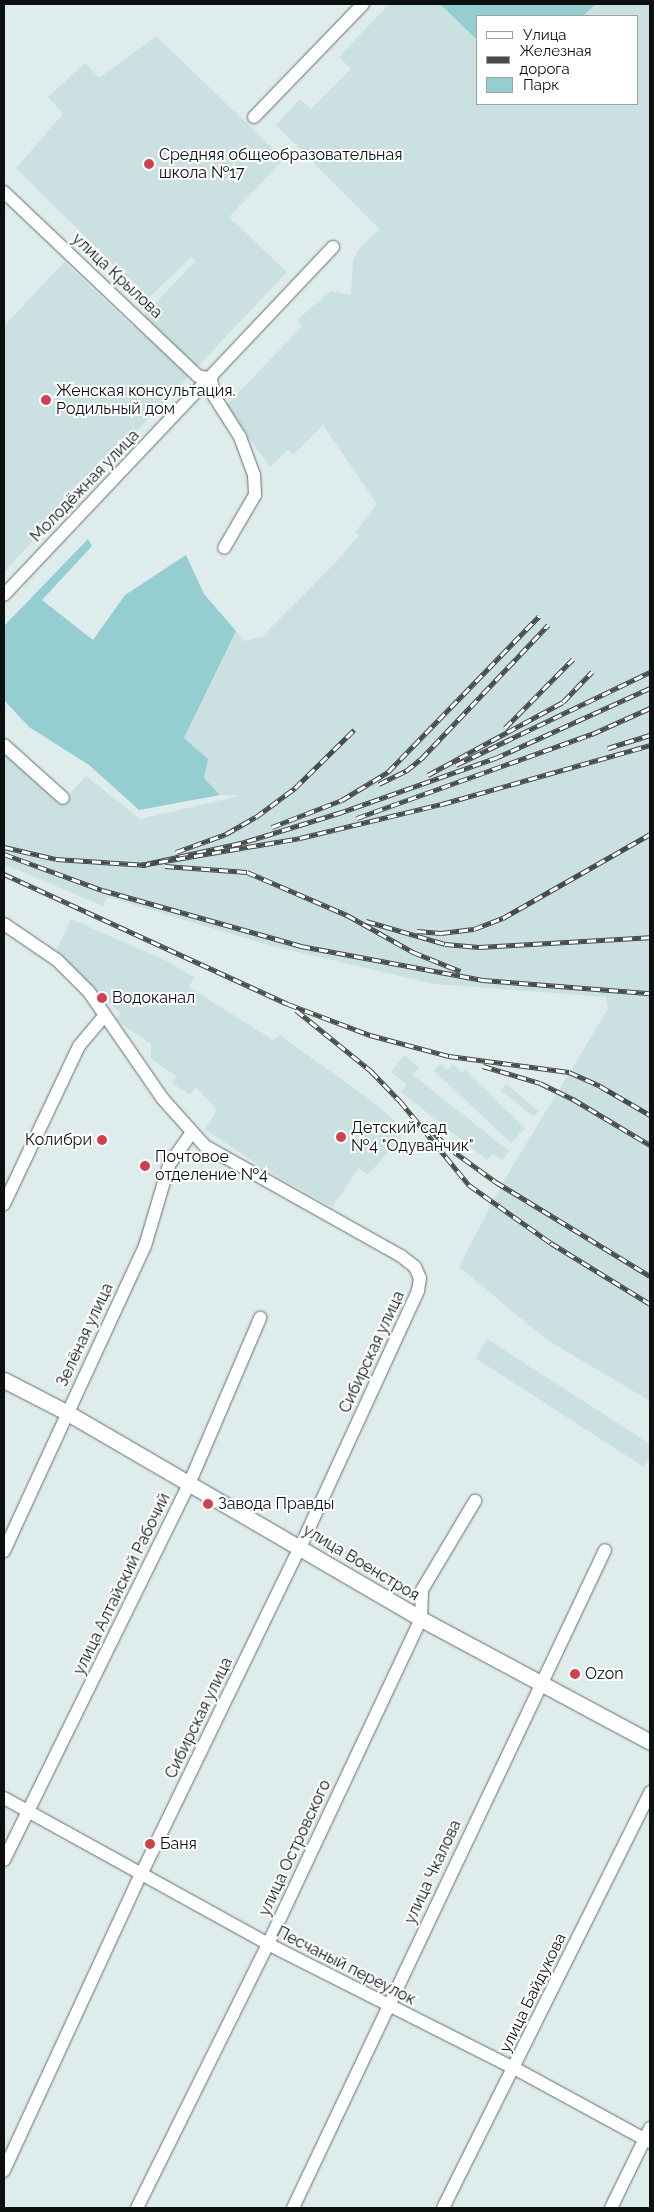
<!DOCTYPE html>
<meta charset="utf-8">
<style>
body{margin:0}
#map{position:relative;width:654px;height:2212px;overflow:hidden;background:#dfecec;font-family:Raleway,sans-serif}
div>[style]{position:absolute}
.built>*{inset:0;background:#cbe1e1}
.green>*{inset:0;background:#95ced0}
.roads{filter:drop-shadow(0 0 1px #657070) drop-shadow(0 0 1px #657070)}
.minor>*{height:12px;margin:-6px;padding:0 6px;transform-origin:6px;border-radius:6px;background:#fff}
.tertiary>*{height:15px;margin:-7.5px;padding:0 7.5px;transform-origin:7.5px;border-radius:7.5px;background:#fff}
.rail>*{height:5px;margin-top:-2.5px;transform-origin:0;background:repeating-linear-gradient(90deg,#fff 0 9px,#464c4c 0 18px);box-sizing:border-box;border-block:1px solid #464c4c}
.dots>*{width:14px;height:14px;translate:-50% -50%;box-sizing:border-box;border:2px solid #fff;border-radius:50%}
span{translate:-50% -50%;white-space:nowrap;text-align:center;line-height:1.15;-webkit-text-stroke:4px #fff;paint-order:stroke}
.poi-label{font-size:16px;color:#0c1010}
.left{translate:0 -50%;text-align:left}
.right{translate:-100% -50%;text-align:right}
.street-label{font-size:16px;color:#0c1010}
.frame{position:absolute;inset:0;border:5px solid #0c1010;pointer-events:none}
.legend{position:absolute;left:476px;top:15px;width:162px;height:90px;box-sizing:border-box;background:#fff;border:1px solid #9e9f9f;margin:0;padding:6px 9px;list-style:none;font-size:15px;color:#0c1010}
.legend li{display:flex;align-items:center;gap:10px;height:25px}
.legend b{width:25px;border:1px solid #9e9f9f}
</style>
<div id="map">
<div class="built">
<i style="clip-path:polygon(389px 4px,440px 4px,478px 41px,478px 104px,638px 104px,638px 16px,583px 16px,596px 4px,650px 4px,650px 1401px,547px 1340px,459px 1267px,503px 1182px,608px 1009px,606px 997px,434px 984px,272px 946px,107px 897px,103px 906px,4px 864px,4px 739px,69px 795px,86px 776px,140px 819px,239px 796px,220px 795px,204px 778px,207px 759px,184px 738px,236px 631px,244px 641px,262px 637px,337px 561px,359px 535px,355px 532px,377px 504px,323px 425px,293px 455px,288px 450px,270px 467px,226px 406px,302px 326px,297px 320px,331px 291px,351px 295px,353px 261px,358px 250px,379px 229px,276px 125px,300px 99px,311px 109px,351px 69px,339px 57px)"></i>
<i style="clip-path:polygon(156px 36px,284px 159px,229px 217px,287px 272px,4px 572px,4px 326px,64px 262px,133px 327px,195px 261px,191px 257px,148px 299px,16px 168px,63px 114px,48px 97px,85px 63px,99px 78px)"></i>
<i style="clip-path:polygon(71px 919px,167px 961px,194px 977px,189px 987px,273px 1040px,280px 1035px,373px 1102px,406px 1131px,368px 1175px,359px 1168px,332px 1207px,261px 1167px,205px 1129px,217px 1110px,196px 1087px,190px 1095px,172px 1083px,176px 1076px,151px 1059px,151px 1044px,116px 1020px,120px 1013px,56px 951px)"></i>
<i style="clip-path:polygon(404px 1055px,419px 1067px,413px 1075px,509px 1151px,502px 1161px,493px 1153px,487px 1160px,401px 1092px,407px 1085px,391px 1072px)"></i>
<i style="clip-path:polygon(440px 1064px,447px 1070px,453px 1064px,462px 1073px,465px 1070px,525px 1128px,511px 1143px,434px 1071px)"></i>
<i style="clip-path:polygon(506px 1084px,539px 1111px,534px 1117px,501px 1091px)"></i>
<i style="clip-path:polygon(487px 1339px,650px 1444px,650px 1457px,644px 1467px,475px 1358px)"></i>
</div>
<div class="green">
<i style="clip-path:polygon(440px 4px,596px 4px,583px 16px,478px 16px,478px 41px)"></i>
<i style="clip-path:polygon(88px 539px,92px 546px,42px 600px,93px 640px,125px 595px,186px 555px,204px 594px,236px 631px,184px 738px,208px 759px,204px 778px,220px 795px,139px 810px,89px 765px,29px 727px,4px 700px,4px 626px)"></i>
</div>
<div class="roads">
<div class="minor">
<i style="left:254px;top:117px;width:157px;rotate:-46deg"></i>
<i style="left:4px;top:192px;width:267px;rotate:43.5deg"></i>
<i style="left:198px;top:376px;width:13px;rotate:13deg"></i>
<i style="left:211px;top:379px;width:17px;rotate:80deg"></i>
<i style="left:214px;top:396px;width:49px;rotate:57.6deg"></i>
<i style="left:240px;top:437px;width:40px;rotate:69.8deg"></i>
<i style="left:254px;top:475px;width:20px;rotate:87deg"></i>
<i style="left:255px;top:495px;width:61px;rotate:120.3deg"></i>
<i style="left:4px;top:595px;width:479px;rotate:-46.6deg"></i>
<i style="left:4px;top:745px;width:79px;rotate:41.9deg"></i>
<i style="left:4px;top:924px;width:64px;rotate:34.2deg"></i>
<i style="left:57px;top:960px;width:45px;rotate:45deg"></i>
<i style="left:89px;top:992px;width:129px;rotate:55.4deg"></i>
<i style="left:162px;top:1098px;width:64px;rotate:48.1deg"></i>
<i style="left:205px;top:1146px;width:225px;rotate:29.3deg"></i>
<i style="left:401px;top:1256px;width:18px;rotate:38deg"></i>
<i style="left:415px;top:1267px;width:12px;rotate:66deg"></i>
<i style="left:420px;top:1278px;width:13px;rotate:99deg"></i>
<i style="left:418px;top:1291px;width:282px;rotate:114.7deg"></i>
<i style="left:300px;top:1547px;width:366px;rotate:115.9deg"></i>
<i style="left:140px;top:1876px;width:325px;rotate:114.8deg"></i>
<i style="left:4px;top:1204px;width:175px;rotate:-64.6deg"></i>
<i style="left:79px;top:1046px;width:39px;rotate:-50deg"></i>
<i style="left:4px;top:1551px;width:336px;rotate:-65.2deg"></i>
<i style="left:145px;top:1246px;width:84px;rotate:-73.5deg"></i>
<i style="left:169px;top:1165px;width:38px;rotate:-55deg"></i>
<i style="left:4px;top:1798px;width:302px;rotate:28.9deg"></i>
<i style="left:268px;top:1944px;width:275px;rotate:26.8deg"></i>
<i style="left:514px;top:2068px;width:155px;rotate:28.6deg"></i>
<i style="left:4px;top:1860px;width:419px;rotate:-63.8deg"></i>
<i style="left:189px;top:1484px;width:181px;rotate:-66.8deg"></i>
<i style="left:137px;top:2208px;width:295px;rotate:-63.6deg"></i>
<i style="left:268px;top:1944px;width:359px;rotate:-64.8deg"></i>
<i style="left:421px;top:1619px;width:29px;rotate:-88deg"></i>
<i style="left:422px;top:1590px;width:104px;rotate:-59.2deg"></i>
<i style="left:293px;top:2208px;width:728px;rotate:-64.63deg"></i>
<i style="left:443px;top:2208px;width:465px;rotate:-63.5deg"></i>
<i style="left:611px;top:2208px;width:89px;rotate:-64deg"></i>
</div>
<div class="tertiary">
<i style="left:4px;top:1380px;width:70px;rotate:27.3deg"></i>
<i style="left:66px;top:1412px;width:411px;rotate:30.2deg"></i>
<i style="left:421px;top:1619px;width:260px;rotate:28.2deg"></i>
</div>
</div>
<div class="rail">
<i style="left:650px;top:688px;width:167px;rotate:155.6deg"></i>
<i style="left:498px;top:757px;width:165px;rotate:160.6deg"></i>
<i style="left:342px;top:812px;width:106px;rotate:162.9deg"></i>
<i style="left:241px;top:843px;width:102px;rotate:167.6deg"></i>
<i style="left:141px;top:865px;width:161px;rotate:-9.6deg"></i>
<i style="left:300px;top:838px;width:146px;rotate:-13.5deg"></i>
<i style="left:442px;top:804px;width:216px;rotate:-15.8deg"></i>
<i style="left:505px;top:728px;width:97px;rotate:-45.4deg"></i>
<i style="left:608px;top:748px;width:44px;rotate:-17.2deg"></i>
<i style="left:456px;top:765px;width:215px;rotate:-25.6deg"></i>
<i style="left:428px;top:775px;width:153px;rotate:-28.4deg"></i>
<i style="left:563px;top:702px;width:42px;rotate:-46deg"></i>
<i style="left:379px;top:784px;width:30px;rotate:-26deg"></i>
<i style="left:406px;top:771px;width:19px;rotate:-39deg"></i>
<i style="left:421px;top:759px;width:185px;rotate:-46.5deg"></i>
<i style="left:357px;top:818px;width:250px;rotate:-19.7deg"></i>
<i style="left:592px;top:734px;width:64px;rotate:-24.1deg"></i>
<i style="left:272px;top:827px;width:75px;rotate:-21.1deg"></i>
<i style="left:342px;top:800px;width:54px;rotate:-31.3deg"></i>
<i style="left:388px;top:772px;width:217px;rotate:-45.9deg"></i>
<i style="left:4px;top:847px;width:53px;rotate:13deg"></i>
<i style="left:56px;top:859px;width:91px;rotate:3.8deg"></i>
<i style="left:176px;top:852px;width:53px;rotate:-19.8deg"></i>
<i style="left:226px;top:834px;width:34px;rotate:-30deg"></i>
<i style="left:256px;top:817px;width:49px;rotate:-36.6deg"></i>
<i style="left:295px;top:788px;width:83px;rotate:-44.5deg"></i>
<i style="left:4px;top:854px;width:104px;rotate:20.2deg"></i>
<i style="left:102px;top:890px;width:207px;rotate:15.7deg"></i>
<i style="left:301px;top:946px;width:185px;rotate:10.6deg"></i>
<i style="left:483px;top:980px;width:168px;rotate:4.5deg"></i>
<i style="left:165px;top:866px;width:82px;rotate:4.2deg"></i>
<i style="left:247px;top:872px;width:109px;rotate:23.3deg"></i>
<i style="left:347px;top:915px;width:76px;rotate:29.3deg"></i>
<i style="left:413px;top:952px;width:51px;rotate:22deg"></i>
<i style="left:4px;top:874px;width:312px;rotate:24.6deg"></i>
<i style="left:288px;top:1004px;width:88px;rotate:20.7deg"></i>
<i style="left:370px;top:1035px;width:82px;rotate:14.9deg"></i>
<i style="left:449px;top:1056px;width:121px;rotate:7.6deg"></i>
<i style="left:569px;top:1072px;width:34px;rotate:24deg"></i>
<i style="left:600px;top:1086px;width:58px;rotate:30.1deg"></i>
<i style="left:366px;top:921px;width:82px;rotate:16.2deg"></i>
<i style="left:445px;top:944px;width:34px;rotate:5deg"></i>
<i style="left:479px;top:947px;width:171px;rotate:-3.3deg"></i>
<i style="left:417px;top:931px;width:24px;rotate:5deg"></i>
<i style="left:441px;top:933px;width:33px;rotate:-7deg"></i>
<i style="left:474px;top:929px;width:31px;rotate:-21deg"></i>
<i style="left:503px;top:918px;width:169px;rotate:-29.7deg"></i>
<i style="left:296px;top:1010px;width:97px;rotate:39.1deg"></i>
<i style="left:371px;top:1071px;width:42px;rotate:46deg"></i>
<i style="left:400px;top:1101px;width:109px;rotate:50.6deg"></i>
<i style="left:469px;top:1185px;width:100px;rotate:35.3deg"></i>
<i style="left:551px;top:1243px;width:116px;rotate:31.6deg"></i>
<i style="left:483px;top:1066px;width:59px;rotate:16.6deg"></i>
<i style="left:540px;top:1083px;width:37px;rotate:26deg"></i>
<i style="left:573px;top:1099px;width:90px;rotate:30.9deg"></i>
<i style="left:426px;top:1125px;width:33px;rotate:45deg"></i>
<i style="left:449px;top:1148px;width:58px;rotate:35.9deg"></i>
<i style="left:496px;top:1182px;width:180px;rotate:31.4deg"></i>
</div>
<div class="dots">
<i style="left:149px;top:164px;background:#d0404f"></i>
<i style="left:46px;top:400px;background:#d0404f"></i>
<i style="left:102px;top:998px;background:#d0404f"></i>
<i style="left:341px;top:1137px;background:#d0404f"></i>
<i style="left:102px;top:1140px;background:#d0404f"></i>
<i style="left:145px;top:1166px;background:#d0404f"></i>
<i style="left:208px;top:1504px;background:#d0404f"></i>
<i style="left:575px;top:1674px;background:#d0404f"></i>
<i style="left:150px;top:1844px;background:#d0404f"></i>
</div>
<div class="poi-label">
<span class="left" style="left:159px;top:164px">Средняя общеобразовательная<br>школа №17</span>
<span class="left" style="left:56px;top:400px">Женская консультация.<br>Родильный дом</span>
<span class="left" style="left:112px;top:998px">Водоканал</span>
<span class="left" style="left:351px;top:1137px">Детский сад<br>№4 "Одуванчик"</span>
<span class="right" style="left:92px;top:1140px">Колибри</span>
<span class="left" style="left:155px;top:1166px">Почтовое<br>отделение №4</span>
<span class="left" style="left:218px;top:1504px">Завода Правды</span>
<span class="left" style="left:585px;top:1674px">Ozon</span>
<span class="left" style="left:160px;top:1844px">Баня</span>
</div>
<div class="street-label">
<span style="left:117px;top:276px;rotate:43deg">улица Крылова</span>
<span style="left:85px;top:486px;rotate:-46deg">Молодёжная улица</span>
<span style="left:85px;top:1335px;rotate:-65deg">Зелёная улица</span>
<span style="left:372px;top:1352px;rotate:-65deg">Сибирская улица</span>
<span style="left:361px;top:1563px;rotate:31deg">улица Военстроя</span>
<span style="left:122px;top:1584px;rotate:-64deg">улица Алтайский Рабочий</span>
<span style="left:199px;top:1718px;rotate:-64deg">Сибирская улица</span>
<span style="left:295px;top:1848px;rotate:-65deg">улица Островского</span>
<span style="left:433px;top:1872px;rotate:-65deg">улица Чкалова</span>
<span style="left:346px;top:1966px;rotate:27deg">Песчаный переулок</span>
<span style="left:533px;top:1993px;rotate:-64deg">улица Байдукова</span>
</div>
<div class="frame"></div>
<ul class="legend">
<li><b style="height:6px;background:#fff"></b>Улица</li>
<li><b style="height:6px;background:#464c4c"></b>Железная дорога</li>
<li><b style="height:14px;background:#95ced0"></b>Парк</li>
</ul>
</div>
